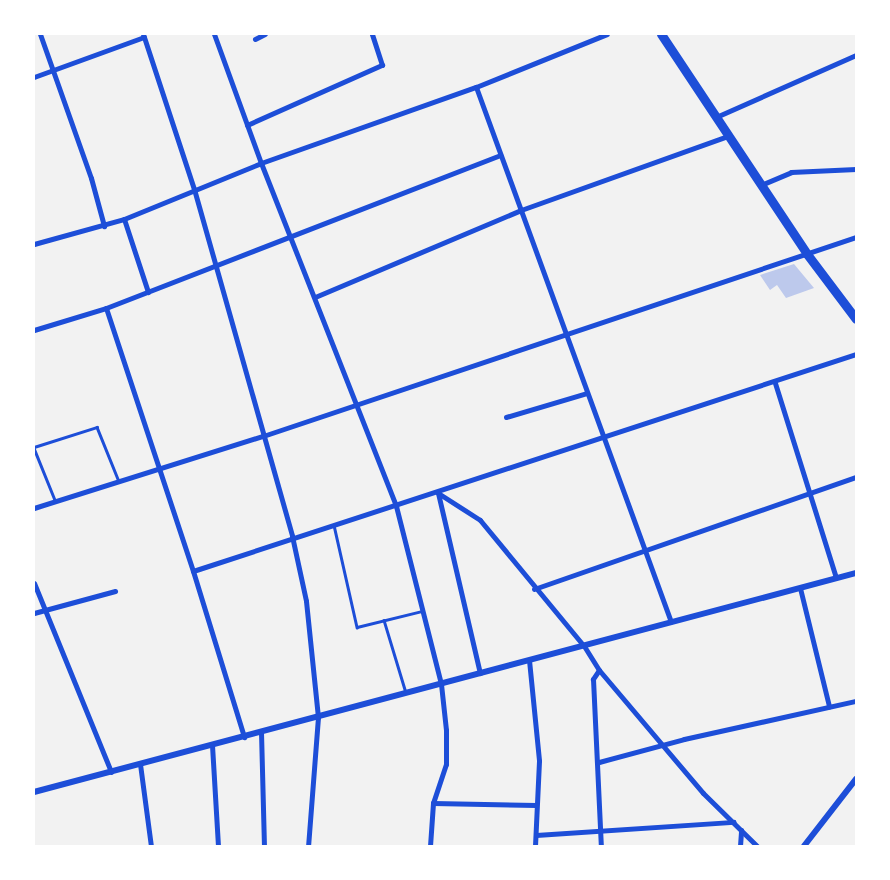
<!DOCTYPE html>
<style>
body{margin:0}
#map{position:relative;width:890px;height:880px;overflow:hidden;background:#f2f2f2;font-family:Ubuntu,sans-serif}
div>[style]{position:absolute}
.building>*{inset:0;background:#bdc9ec}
.service>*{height:2.5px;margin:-1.25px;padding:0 1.25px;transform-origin:1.25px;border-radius:1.25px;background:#1d4ed8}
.minor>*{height:5px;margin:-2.5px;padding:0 2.5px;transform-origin:2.5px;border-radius:2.5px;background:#1d4ed8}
.tertiary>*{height:6px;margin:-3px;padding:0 3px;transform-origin:3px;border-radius:3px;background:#1d4ed8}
.primary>*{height:9px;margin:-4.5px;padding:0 4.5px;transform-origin:4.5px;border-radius:4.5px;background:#1d4ed8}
span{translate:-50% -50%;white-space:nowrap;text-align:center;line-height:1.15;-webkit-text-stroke:4px #fff;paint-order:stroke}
.frame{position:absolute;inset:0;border:35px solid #fff;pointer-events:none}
</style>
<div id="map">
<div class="building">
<i style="clip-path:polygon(794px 264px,814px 288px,786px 298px,777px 285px,770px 290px,760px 275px)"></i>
</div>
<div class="service">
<i style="left:34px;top:447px;width:66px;rotate:-17.6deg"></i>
<i style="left:97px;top:427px;width:56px;rotate:68deg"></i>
<i style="left:34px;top:448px;width:56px;rotate:68deg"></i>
<i style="left:334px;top:525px;width:105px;rotate:77.3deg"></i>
<i style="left:357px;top:627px;width:67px;rotate:-13.8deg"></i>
<i style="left:384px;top:620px;width:76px;rotate:73.2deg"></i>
</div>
<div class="minor">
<i style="left:40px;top:34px;width:153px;rotate:70.5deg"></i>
<i style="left:91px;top:178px;width:50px;rotate:74.8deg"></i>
<i style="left:143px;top:34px;width:163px;rotate:71.8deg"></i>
<i style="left:194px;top:189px;width:361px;rotate:74.2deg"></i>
<i style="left:292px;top:536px;width:66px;rotate:77.8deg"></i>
<i style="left:306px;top:601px;width:117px;rotate:84.1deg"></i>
<i style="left:318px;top:717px;width:129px;rotate:94.4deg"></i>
<i style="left:214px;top:34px;width:137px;rotate:70deg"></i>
<i style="left:261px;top:163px;width:369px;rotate:68.5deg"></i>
<i style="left:396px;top:506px;width:184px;rotate:75.8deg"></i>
<i style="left:441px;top:684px;width:46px;rotate:83.8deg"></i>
<i style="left:446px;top:730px;width:34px;rotate:90deg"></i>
<i style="left:446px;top:764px;width:41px;rotate:108.4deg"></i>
<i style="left:433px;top:803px;width:43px;rotate:94deg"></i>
<i style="left:255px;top:39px;width:11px;rotate:-27deg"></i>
<i style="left:34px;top:77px;width:117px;rotate:-20deg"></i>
<i style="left:476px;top:87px;width:569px;rotate:69.97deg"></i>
<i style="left:716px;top:117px;width:153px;rotate:-23.9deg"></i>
<i style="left:247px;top:125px;width:148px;rotate:-24deg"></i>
<i style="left:382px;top:65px;width:33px;rotate:-108deg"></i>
<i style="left:761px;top:185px;width:33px;rotate:-23deg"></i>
<i style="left:791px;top:172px;width:65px;rotate:-2.6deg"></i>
<i style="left:124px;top:219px;width:77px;rotate:71.8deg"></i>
<i style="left:34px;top:244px;width:93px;rotate:-15.5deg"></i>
<i style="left:124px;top:219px;width:148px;rotate:-22.2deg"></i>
<i style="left:261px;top:163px;width:228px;rotate:-19.5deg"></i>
<i style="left:476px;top:87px;width:141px;rotate:-22deg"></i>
<i style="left:315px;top:297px;width:224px;rotate:-22.9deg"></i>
<i style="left:521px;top:210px;width:220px;rotate:-19.7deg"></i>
<i style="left:106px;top:308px;width:277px;rotate:71.7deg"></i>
<i style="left:193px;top:571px;width:174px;rotate:72.9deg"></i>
<i style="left:34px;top:330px;width:75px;rotate:-17deg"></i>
<i style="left:106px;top:308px;width:423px;rotate:-21.2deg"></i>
<i style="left:775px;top:383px;width:204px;rotate:72.6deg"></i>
<i style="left:506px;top:417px;width:84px;rotate:-16.5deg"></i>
<i style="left:438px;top:493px;width:50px;rotate:32.7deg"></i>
<i style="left:480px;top:520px;width:163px;rotate:50.5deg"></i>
<i style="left:584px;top:646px;width:28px;rotate:58deg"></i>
<i style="left:599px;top:670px;width:161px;rotate:49.8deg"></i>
<i style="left:703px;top:793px;width:76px;rotate:44.5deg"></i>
<i style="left:438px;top:493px;width:185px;rotate:76.9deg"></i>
<i style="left:34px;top:508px;width:240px;rotate:-17.5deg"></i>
<i style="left:263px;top:436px;width:625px;rotate:-18.55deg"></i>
<i style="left:193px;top:571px;width:698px;rotate:-18.12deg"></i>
<i style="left:34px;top:583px;width:204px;rotate:67.8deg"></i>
<i style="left:800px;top:588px;width:122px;rotate:76.2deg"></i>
<i style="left:534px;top:589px;width:341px;rotate:-19.2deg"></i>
<i style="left:34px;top:613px;width:84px;rotate:-15.2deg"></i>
<i style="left:529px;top:660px;width:101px;rotate:84.3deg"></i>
<i style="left:539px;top:761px;width:85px;rotate:92.7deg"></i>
<i style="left:599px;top:670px;width:11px;rotate:124deg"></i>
<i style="left:593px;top:679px;width:167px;rotate:87.3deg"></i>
<i style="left:261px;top:732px;width:114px;rotate:88.5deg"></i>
<i style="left:212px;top:745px;width:101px;rotate:86.6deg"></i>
<i style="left:599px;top:762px;width:88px;rotate:-15.1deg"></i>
<i style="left:684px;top:739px;width:176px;rotate:-12.5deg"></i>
<i style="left:140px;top:764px;width:83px;rotate:82.4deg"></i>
<i style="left:433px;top:803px;width:103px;rotate:1.1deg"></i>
<i style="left:536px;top:835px;width:198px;rotate:-3.8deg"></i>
<i style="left:740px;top:846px;width:16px;rotate:-86deg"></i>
</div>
<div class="tertiary">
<i style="left:34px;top:792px;width:851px;rotate:-14.92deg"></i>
<i style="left:804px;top:846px;width:85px;rotate:-52.2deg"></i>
</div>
<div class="primary">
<i style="left:661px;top:34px;width:264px;rotate:56.4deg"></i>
<i style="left:807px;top:254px;width:81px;rotate:53deg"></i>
</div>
<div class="frame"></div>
</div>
